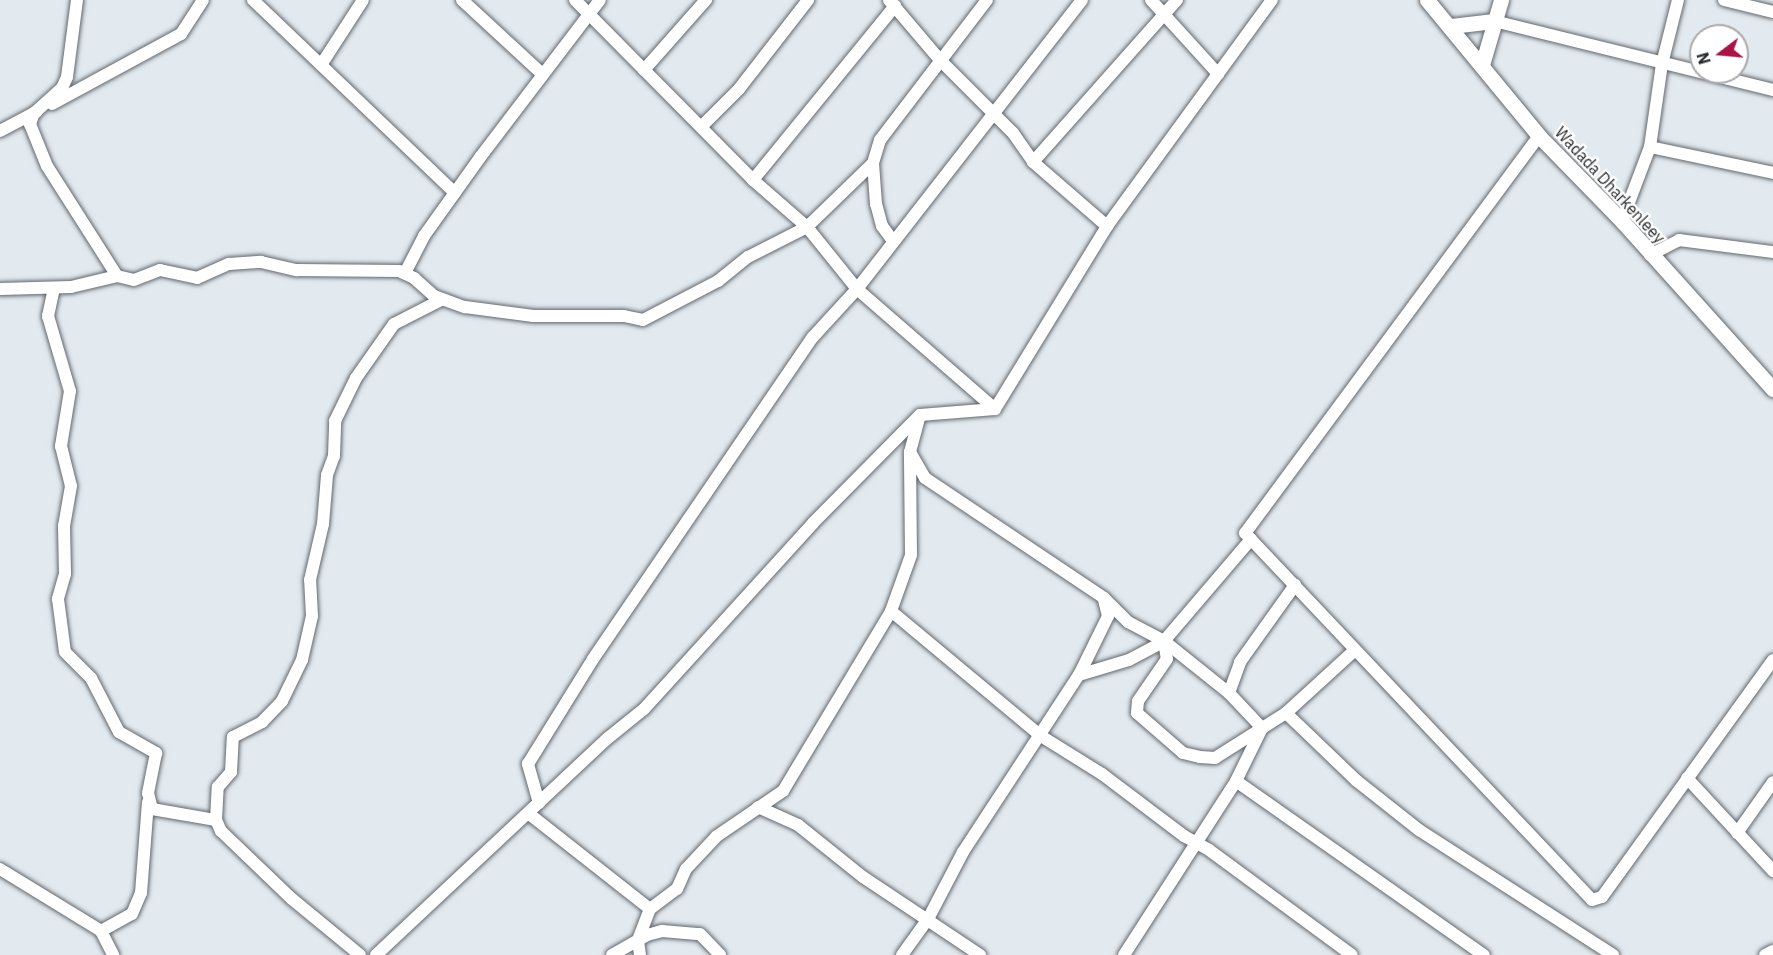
<!DOCTYPE html>
<style>
body{margin:0}
#map{position:relative;width:1773px;height:955px;overflow:hidden;background:#e2e9ef;font-family:"IBM Plex Sans",sans-serif}
div>[style]{position:absolute}
.roads{filter:drop-shadow(0 0 2px #62686d) drop-shadow(0 0 2px #62686d)}
.minor>*{height:12px;margin:-6px;padding:0 6px;transform-origin:6px;border-radius:6px;background:#fff}
.major>*{height:15px;margin:-7.5px;padding:0 7.5px;transform-origin:7.5px;border-radius:7.5px;background:#fff}
span{translate:-50% -50%;white-space:nowrap;text-align:center;line-height:1.15;-webkit-text-stroke:4.5px #fff;paint-order:stroke}
.street-label{font-size:16px;color:#272a2c}
.north{position:absolute;left:1689px;top:24px;width:60px;height:60px;box-sizing:border-box;background:#fff;border:2px solid #a9aaab;border-radius:50%;rotate:254deg;font-size:16px;font-weight:700;line-height:24px;text-align:center;color:#272a2c}
.north::after{content:'';display:block;margin:auto;width:21px;height:27px;background:#a91445;clip-path:polygon(50% 0,100% 100%,50% 72%,0 100%)}
</style>
<div id="map">
<div class="roads">
<div class="minor">
<i style="left:77px;top:0;width:78px;rotate:97.4deg"></i>
<i style="left:67px;top:77px;width:12px;rotate:114deg"></i>
<i style="left:62px;top:88px;width:38px;rotate:138deg"></i>
<i style="left:34px;top:113px;width:12px;rotate:110deg"></i>
<i style="left:30px;top:124px;width:45px;rotate:68deg"></i>
<i style="left:47px;top:166px;width:130px;rotate:57.5deg"></i>
<i style="left:253px;top:0;width:279px;rotate:43.7deg"></i>
<i style="left:462px;top:0;width:108px;rotate:42.7deg"></i>
<i style="left:575px;top:0;width:253px;rotate:45.3deg"></i>
<i style="left:753px;top:180px;width:72px;rotate:41deg"></i>
<i style="left:807px;top:227px;width:80px;rotate:51.1deg"></i>
<i style="left:857px;top:289px;width:183px;rotate:41deg"></i>
<i style="left:889px;top:0;width:77px;rotate:49.7deg"></i>
<i style="left:939px;top:59px;width:105px;rotate:45deg"></i>
<i style="left:1013px;top:133px;width:35px;rotate:55deg"></i>
<i style="left:1033px;top:162px;width:98px;rotate:40.9deg"></i>
<i style="left:1151px;top:0;width:100px;rotate:47.8deg"></i>
<i style="left:1724px;top:0;width:50px;rotate:13.8deg"></i>
<i style="left:1494px;top:21px;width:287px;rotate:13.9deg"></i>
<i style="left:321px;top:65px;width:77px;rotate:-57.1deg"></i>
<i style="left:644px;top:70px;width:94px;rotate:-48.5deg"></i>
<i style="left:52px;top:104px;width:147px;rotate:-28.5deg"></i>
<i style="left:181px;top:34px;width:40px;rotate:-57.1deg"></i>
<i style="left:702px;top:126px;width:52px;rotate:-45deg"></i>
<i style="left:739px;top:89px;width:113px;rotate:-52.2deg"></i>
<i style="left:0;top:131px;width:41px;rotate:-27.8deg"></i>
<i style="left:1539px;top:136px;width:494px;rotate:126.5deg"></i>
<i style="left:1245px;top:533px;width:505px;rotate:46.6deg"></i>
<i style="left:1592px;top:900px;width:10px;rotate:-17deg"></i>
<i style="left:1602px;top:897px;width:292px;rotate:-54.2deg"></i>
<i style="left:1650px;top:147px;width:126px;rotate:11.9deg"></i>
<i style="left:1033px;top:162px;width:217px;rotate:-48.4deg"></i>
<i style="left:753px;top:180px;width:225px;rotate:-50.8deg"></i>
<i style="left:1622px;top:221px;width:79px;rotate:-69.3deg"></i>
<i style="left:1650px;top:147px;width:84px;rotate:-81.8deg"></i>
<i style="left:1662px;top:64px;width:66px;rotate:-76deg"></i>
<i style="left:893px;top:241px;width:19px;rotate:-126deg"></i>
<i style="left:882px;top:226px;width:23px;rotate:-105deg"></i>
<i style="left:876px;top:204px;width:41px;rotate:-94.2deg"></i>
<i style="left:873px;top:163px;width:24px;rotate:-73deg"></i>
<i style="left:880px;top:140px;width:176px;rotate:-52.6deg"></i>
<i style="left:1650px;top:255px;width:33px;rotate:-27deg"></i>
<i style="left:1679px;top:240px;width:95px;rotate:7.3deg"></i>
<i style="left:405px;top:273px;width:42px;rotate:-62.8deg"></i>
<i style="left:424px;top:236px;width:98px;rotate:-54.5deg"></i>
<i style="left:481px;top:156px;width:196px;rotate:-52.7deg"></i>
<i style="left:54px;top:288px;width:29px;rotate:102deg"></i>
<i style="left:48px;top:316px;width:78px;rotate:73.7deg"></i>
<i style="left:70px;top:391px;width:56px;rotate:99.3deg"></i>
<i style="left:61px;top:446px;width:41px;rotate:76deg"></i>
<i style="left:71px;top:486px;width:41px;rotate:99.9deg"></i>
<i style="left:64px;top:526px;width:48px;rotate:88.8deg"></i>
<i style="left:65px;top:574px;width:26px;rotate:106deg"></i>
<i style="left:58px;top:599px;width:53px;rotate:82.5deg"></i>
<i style="left:65px;top:652px;width:37px;rotate:45deg"></i>
<i style="left:91px;top:678px;width:61px;rotate:62.6deg"></i>
<i style="left:119px;top:732px;width:43px;rotate:29.6deg"></i>
<i style="left:156px;top:753px;width:41px;rotate:101.3deg"></i>
<i style="left:148px;top:793px;width:16px;rotate:76deg"></i>
<i style="left:152px;top:809px;width:65px;rotate:9.8deg"></i>
<i style="left:216px;top:820px;width:12px;rotate:66deg"></i>
<i style="left:221px;top:831px;width:98px;rotate:43.8deg"></i>
<i style="left:292px;top:899px;width:88px;rotate:39.5deg"></i>
<i style="left:0;top:289px;width:71px;rotate:-1.6deg"></i>
<i style="left:71px;top:287px;width:47px;rotate:-13.4deg"></i>
<i style="left:117px;top:276px;width:17px;rotate:13deg"></i>
<i style="left:134px;top:280px;width:28px;rotate:-21deg"></i>
<i style="left:160px;top:270px;width:38px;rotate:12deg"></i>
<i style="left:197px;top:278px;width:35px;rotate:-24deg"></i>
<i style="left:229px;top:264px;width:32px;rotate:-4deg"></i>
<i style="left:261px;top:262px;width:37px;rotate:13deg"></i>
<i style="left:297px;top:270px;width:102px;rotate:0.6deg"></i>
<i style="left:399px;top:271px;width:17px;rotate:25deg"></i>
<i style="left:414px;top:278px;width:27px;rotate:42deg"></i>
<i style="left:434px;top:296px;width:33px;rotate:20deg"></i>
<i style="left:465px;top:307px;width:69px;rotate:7.5deg"></i>
<i style="left:533px;top:316px;width:91px"></i>
<i style="left:624px;top:316px;width:19px;rotate:12deg"></i>
<i style="left:643px;top:320px;width:85px;rotate:-27.5deg"></i>
<i style="left:718px;top:281px;width:38px;rotate:-39deg"></i>
<i style="left:748px;top:257px;width:66px;rotate:-27deg"></i>
<i style="left:807px;top:227px;width:92px;rotate:-44.1deg"></i>
<i style="left:910px;top:452px;width:30px;rotate:60deg"></i>
<i style="left:925px;top:478px;width:216px;rotate:33.8deg"></i>
<i style="left:1104px;top:598px;width:34px;rotate:45deg"></i>
<i style="left:1128px;top:622px;width:41px;rotate:27.8deg"></i>
<i style="left:1164px;top:641px;width:83px;rotate:38.7deg"></i>
<i style="left:891px;top:611px;width:195px;rotate:39.8deg"></i>
<i style="left:1041px;top:736px;width:72px;rotate:31.9deg"></i>
<i style="left:1102px;top:774px;width:103px;rotate:37.1deg"></i>
<i style="left:1184px;top:836px;width:29px;rotate:29deg"></i>
<i style="left:1209px;top:850px;width:177px;rotate:36.3deg"></i>
<i style="left:1164px;top:641px;width:18px;rotate:81deg"></i>
<i style="left:1167px;top:659px;width:51px;rotate:124.6deg"></i>
<i style="left:1138px;top:701px;width:12px;rotate:95deg"></i>
<i style="left:1137px;top:713px;width:61px;rotate:41deg"></i>
<i style="left:1183px;top:753px;width:17px;rotate:13deg"></i>
<i style="left:1200px;top:757px;width:15px;rotate:4deg"></i>
<i style="left:1215px;top:758px;width:84px;rotate:-32.4deg"></i>
<i style="left:1286px;top:713px;width:93px;rotate:-42.4deg"></i>
<i style="left:1079px;top:675px;width:66px;rotate:-63.8deg"></i>
<i style="left:1108px;top:616px;width:16px;rotate:-104deg"></i>
<i style="left:1286px;top:713px;width:98px;rotate:43.8deg"></i>
<i style="left:1357px;top:781px;width:79px;rotate:38.3deg"></i>
<i style="left:1419px;top:830px;width:231px;rotate:32.8deg"></i>
<i style="left:1687px;top:778px;width:127px;rotate:47.2deg"></i>
<i style="left:1236px;top:781px;width:303px;rotate:35.1deg"></i>
<i style="left:539px;top:803px;width:41px;rotate:-105.8deg"></i>
<i style="left:528px;top:764px;width:123px;rotate:-58.2deg"></i>
<i style="left:593px;top:659px;width:390px;rotate:-55.7deg"></i>
<i style="left:813px;top:337px;width:65px;rotate:-47.5deg"></i>
<i style="left:857px;top:289px;width:366px;rotate:-52.1deg"></i>
<i style="left:758px;top:807px;width:44px;rotate:24.2deg"></i>
<i style="left:798px;top:825px;width:83px;rotate:38.7deg"></i>
<i style="left:863px;top:877px;width:141px;rotate:33.7deg"></i>
<i style="left:528px;top:813px;width:155px;rotate:38.2deg"></i>
<i style="left:216px;top:820px;width:33px;rotate:-87deg"></i>
<i style="left:218px;top:787px;width:20px;rotate:-49deg"></i>
<i style="left:231px;top:772px;width:35px;rotate:-87deg"></i>
<i style="left:233px;top:737px;width:33px;rotate:-27deg"></i>
<i style="left:262px;top:722px;width:29px;rotate:-46deg"></i>
<i style="left:282px;top:701px;width:46px;rotate:-64deg"></i>
<i style="left:302px;top:660px;width:45px;rotate:-77.2deg"></i>
<i style="left:312px;top:616px;width:36px;rotate:-93deg"></i>
<i style="left:310px;top:580px;width:57px;rotate:-76.9deg"></i>
<i style="left:323px;top:524px;width:49px;rotate:-85.3deg"></i>
<i style="left:327px;top:475px;width:20px;rotate:-70deg"></i>
<i style="left:334px;top:456px;width:35px;rotate:-88deg"></i>
<i style="left:335px;top:421px;width:48px;rotate:-64deg"></i>
<i style="left:356px;top:378px;width:66px;rotate:-54.9deg"></i>
<i style="left:394px;top:324px;width:53px;rotate:-27.1deg"></i>
<i style="left:1737px;top:833px;width:62px;rotate:-54.8deg"></i>
<i style="left:0;top:869px;width:119px;rotate:31.5deg"></i>
<i style="left:101px;top:931px;width:27px;rotate:63deg"></i>
<i style="left:101px;top:931px;width:35px;rotate:-29deg"></i>
<i style="left:132px;top:914px;width:23px;rotate:-67deg"></i>
<i style="left:141px;top:893px;width:91px;rotate:-85.6deg"></i>
<i style="left:376px;top:955px;width:318px;rotate:-43.1deg"></i>
<i style="left:608px;top:738px;width:46px;rotate:-38.9deg"></i>
<i style="left:644px;top:709px;width:251px;rotate:-47.7deg"></i>
<i style="left:813px;top:523px;width:152px;rotate:-45.3deg"></i>
<i style="left:920px;top:415px;width:75px;rotate:-4.6deg"></i>
<i style="left:995px;top:409px;width:215px;rotate:-58.5deg"></i>
<i style="left:1107px;top:226px;width:280px;rotate:-53.9deg"></i>
<i style="left:612px;top:955px;width:40px;rotate:-29.7deg"></i>
<i style="left:647px;top:935px;width:16px;rotate:-15deg"></i>
<i style="left:662px;top:931px;width:38px;rotate:5deg"></i>
<i style="left:700px;top:934px;width:29px;rotate:46deg"></i>
<i style="left:640px;top:955px;width:15px;rotate:-98deg"></i>
<i style="left:638px;top:940px;width:33px;rotate:-69deg"></i>
<i style="left:650px;top:909px;width:34px;rotate:-37deg"></i>
<i style="left:677px;top:889px;width:22px;rotate:-66deg"></i>
<i style="left:686px;top:869px;width:45px;rotate:-46.8deg"></i>
<i style="left:717px;top:836px;width:80px;rotate:-34.3deg"></i>
<i style="left:783px;top:791px;width:210px;rotate:-59deg"></i>
<i style="left:891px;top:611px;width:59px;rotate:-70.3deg"></i>
<i style="left:911px;top:555px;width:103px;rotate:-90.6deg"></i>
<i style="left:910px;top:452px;width:35px;rotate:-75deg"></i>
<i style="left:902px;top:955px;width:44px;rotate:-54.2deg"></i>
<i style="left:928px;top:919px;width:76px;rotate:-62.4deg"></i>
<i style="left:963px;top:852px;width:212px;rotate:-56.8deg"></i>
<i style="left:1079px;top:675px;width:52px;rotate:-16.7deg"></i>
<i style="left:1129px;top:660px;width:40px;rotate:-28deg"></i>
<i style="left:1164px;top:641px;width:134px;rotate:-49.5deg"></i>
<i style="left:1124px;top:955px;width:207px;rotate:-57.2deg"></i>
<i style="left:1236px;top:781px;width:59px;rotate:-63.9deg"></i>
<i style="left:1262px;top:728px;width:48px;rotate:-133.3deg"></i>
<i style="left:1229px;top:693px;width:33px;rotate:-70deg"></i>
<i style="left:1240px;top:662px;width:95px;rotate:-54.5deg"></i>
<i style="left:1765px;top:955px;width:9px;rotate:-27deg"></i>
</div>
<div class="major">
<i style="left:1427px;top:0;width:176px;rotate:50.5deg"></i>
<i style="left:1539px;top:136px;width:119px;rotate:45.7deg"></i>
<i style="left:1622px;top:221px;width:226px;rotate:48.1deg"></i>
<i style="left:1451px;top:26px;width:43px;rotate:-6.6deg"></i>
<i style="left:1482px;top:65px;width:68px;rotate:-73.7deg"></i>
</div>
</div>
<div class="street-label">
<span style="left:1610px;top:185px;rotate:47deg">Wadada Dharkenleey</span>
</div>
<div class="north">N</div>
</div>
